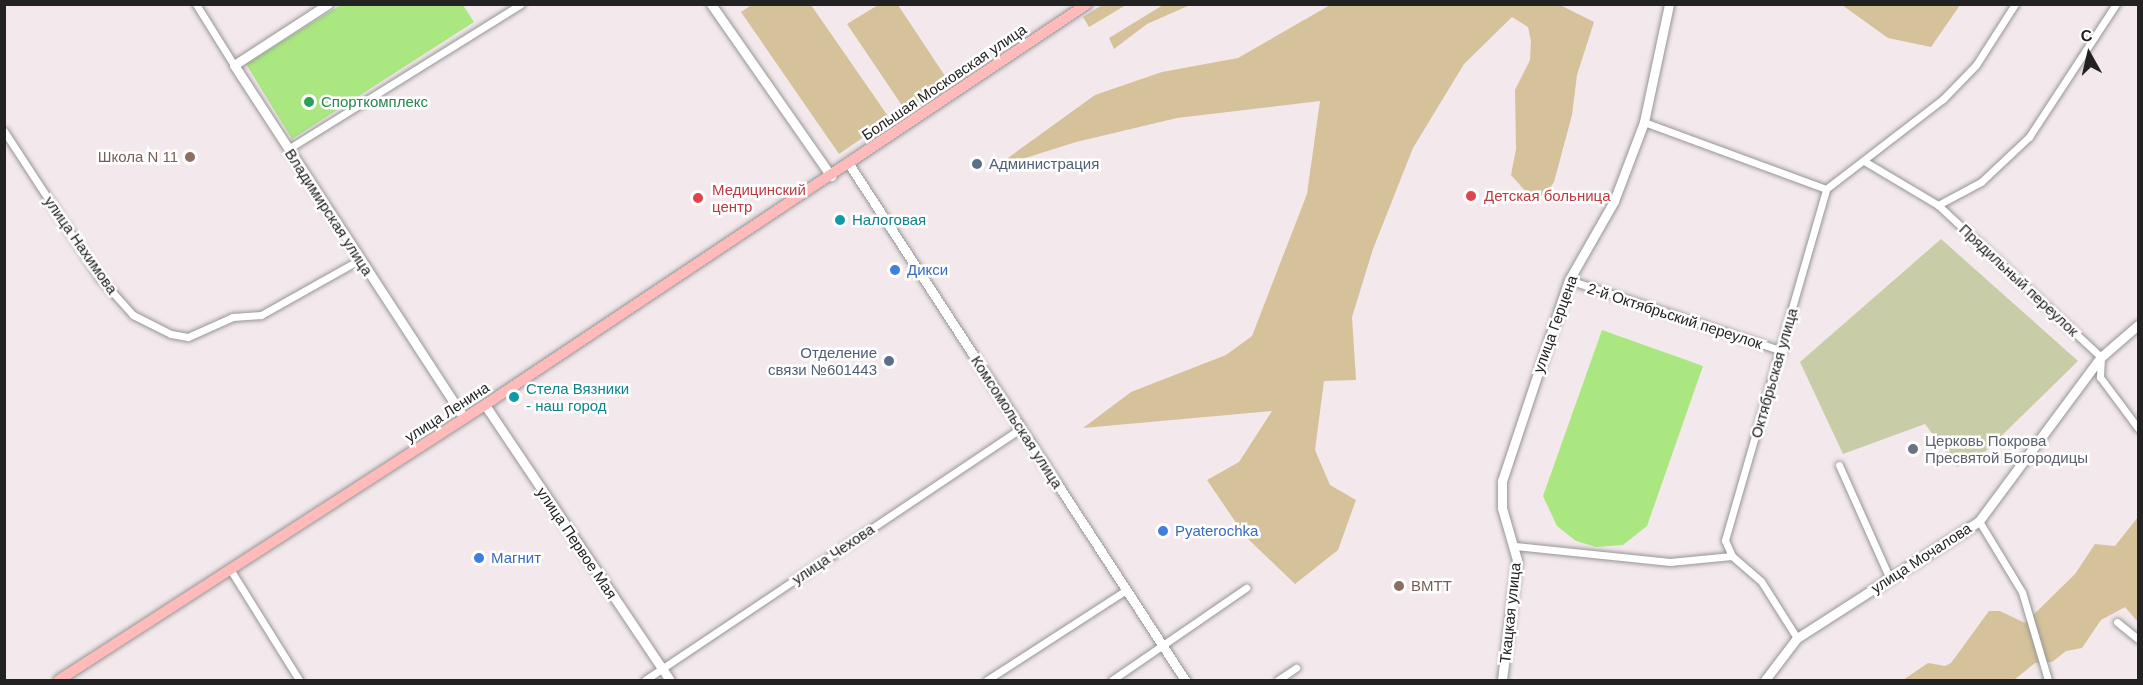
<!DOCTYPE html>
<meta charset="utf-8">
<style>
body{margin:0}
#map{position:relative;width:2143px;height:685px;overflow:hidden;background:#f3e8ec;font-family:Helvetica,sans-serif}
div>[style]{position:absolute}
.forest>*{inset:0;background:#d5c29a}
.cemetery>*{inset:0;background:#c9cda7}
.pitch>*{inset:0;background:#abe781}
.roads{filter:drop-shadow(0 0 2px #969696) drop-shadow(0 0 2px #969696)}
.minor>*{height:7px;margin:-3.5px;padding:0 3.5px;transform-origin:3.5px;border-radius:3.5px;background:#fff}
.tertiary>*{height:9px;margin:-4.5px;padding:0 4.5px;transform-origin:4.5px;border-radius:4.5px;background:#fff}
.secondary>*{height:10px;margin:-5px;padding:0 5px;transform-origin:5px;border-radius:5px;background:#febbba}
.dots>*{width:16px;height:16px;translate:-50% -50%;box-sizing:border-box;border:3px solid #fff;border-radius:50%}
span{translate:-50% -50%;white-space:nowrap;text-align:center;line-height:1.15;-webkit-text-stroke:5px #fff;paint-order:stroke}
.street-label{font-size:15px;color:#222}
.leisure-label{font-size:15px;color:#27864d}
.left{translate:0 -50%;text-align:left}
.education-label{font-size:15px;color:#785e54}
.right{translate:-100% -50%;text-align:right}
.service-label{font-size:15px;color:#4e5e75}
.health-label{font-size:15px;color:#be3a42}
.culture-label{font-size:15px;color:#0d838f}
.shop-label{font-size:15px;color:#366cbe}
.worship-label{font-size:15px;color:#5b616d}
.frame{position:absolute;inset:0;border:6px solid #222;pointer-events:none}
.north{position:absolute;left:2059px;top:24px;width:60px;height:60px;-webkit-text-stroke:4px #fff;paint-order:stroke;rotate:352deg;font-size:16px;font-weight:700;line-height:24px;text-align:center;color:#222}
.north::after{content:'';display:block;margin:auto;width:21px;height:27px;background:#222;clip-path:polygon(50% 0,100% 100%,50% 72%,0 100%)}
</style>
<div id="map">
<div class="forest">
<i style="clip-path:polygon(753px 4px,811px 5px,890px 119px,839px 154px,741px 12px)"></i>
<i style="clip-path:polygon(1332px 4px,1560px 5px,1594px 22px,1577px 75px,1572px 115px,1554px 182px,1545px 195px,1529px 195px,1511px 175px,1516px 149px,1515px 90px,1530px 60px,1531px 41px,1528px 27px,1512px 17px,1464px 64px,1413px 148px,1373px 249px,1352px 317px,1356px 380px,1324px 381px,1315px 450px,1330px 485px,1356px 500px,1338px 550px,1295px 584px,1245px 536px,1207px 480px,1239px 462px,1272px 411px,1083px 428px,1131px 392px,1226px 355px,1252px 336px,1307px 194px,1320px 101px,1177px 118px,1076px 142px,994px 168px,1095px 95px,1162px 72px,1238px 58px)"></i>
<i style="clip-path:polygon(878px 5px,898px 5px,949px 82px,905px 110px,847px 24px)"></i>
<i style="clip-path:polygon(1102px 5px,1126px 5px,1089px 27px,1083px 17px)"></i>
<i style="clip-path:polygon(1163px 5px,1190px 5px,1147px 24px,1114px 49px,1109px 38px)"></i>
<i style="clip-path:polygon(1842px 5px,1960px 5px,1931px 47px,1888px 38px)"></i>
<i style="clip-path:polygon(2138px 517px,2138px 622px,2125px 607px,2101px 620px,2082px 648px,2066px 651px,2052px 662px,2035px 663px,2014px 680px,1903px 680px,1928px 663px,1945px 666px,1951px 663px,1989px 611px,2000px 611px,2025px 623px,2075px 574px,2095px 544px,2115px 546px)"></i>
</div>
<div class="cemetery">
<i style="clip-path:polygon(1941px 239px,2078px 361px,1986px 451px,1957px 467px,1925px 424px,1843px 454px,1800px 362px)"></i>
</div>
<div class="pitch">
<i style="clip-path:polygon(342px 4px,463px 5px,474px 22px,292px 139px,246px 64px)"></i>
<i style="clip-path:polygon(1602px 330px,1703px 366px,1647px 526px,1623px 545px,1596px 547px,1576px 541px,1557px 526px,1543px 496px)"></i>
</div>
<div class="roads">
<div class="minor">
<i style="left:196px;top:4px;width:72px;rotate:58.1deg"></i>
<i style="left:1644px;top:122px;width:194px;rotate:20.2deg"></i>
<i style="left:4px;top:131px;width:174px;rotate:56.9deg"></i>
<i style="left:99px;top:277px;width:51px;rotate:48.2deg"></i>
<i style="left:133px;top:315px;width:42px;rotate:26.6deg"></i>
<i style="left:171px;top:334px;width:17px;rotate:10deg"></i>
<i style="left:188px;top:337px;width:49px;rotate:-24deg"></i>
<i style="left:233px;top:317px;width:28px;rotate:-4deg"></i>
<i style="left:261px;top:315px;width:112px;rotate:-29.3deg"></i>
<i style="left:288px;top:149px;width:274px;rotate:-31.9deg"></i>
<i style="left:1864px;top:161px;width:86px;rotate:30.7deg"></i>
<i style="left:1938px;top:205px;width:223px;rotate:43deg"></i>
<i style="left:2101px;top:357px;width:20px;rotate:93deg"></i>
<i style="left:2100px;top:377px;width:64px;rotate:53.3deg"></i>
<i style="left:1938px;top:205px;width:49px;rotate:-28.1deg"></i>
<i style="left:1981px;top:182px;width:66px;rotate:-43.2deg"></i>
<i style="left:2029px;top:137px;width:159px;rotate:-56.8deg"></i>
<i style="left:1569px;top:280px;width:225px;rotate:18.4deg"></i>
<i style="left:1839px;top:465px;width:125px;rotate:65.9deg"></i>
<i style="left:1979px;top:521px;width:83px;rotate:58.8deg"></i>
<i style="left:2022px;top:592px;width:92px;rotate:73.5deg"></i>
<i style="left:1515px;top:546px;width:156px;rotate:5.9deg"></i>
<i style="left:1670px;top:562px;width:62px;rotate:-5.5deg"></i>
<i style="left:1732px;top:556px;width:38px;rotate:41deg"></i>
<i style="left:1761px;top:581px;width:67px;rotate:57.7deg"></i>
<i style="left:1732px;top:556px;width:17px;rotate:-114deg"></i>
<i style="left:1725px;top:540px;width:365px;rotate:-73.9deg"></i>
<i style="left:1826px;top:189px;width:148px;rotate:-37.6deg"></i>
<i style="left:1943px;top:99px;width:47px;rotate:-45.9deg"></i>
<i style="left:1976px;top:65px;width:72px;rotate:-57.4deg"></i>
<i style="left:230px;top:569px;width:131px;rotate:58.1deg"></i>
<i style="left:2117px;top:622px;width:27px;rotate:39deg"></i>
<i style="left:645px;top:680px;width:453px;rotate:-33.8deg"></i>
<i style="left:987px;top:680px;width:166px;rotate:-32.9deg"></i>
<i style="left:1112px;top:680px;width:163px;rotate:-34.5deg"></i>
<i style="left:1278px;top:680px;width:22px;rotate:-34deg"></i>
</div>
<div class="tertiary">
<i style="left:328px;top:4px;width:112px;rotate:147deg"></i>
<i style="left:234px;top:65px;width:421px;rotate:56.9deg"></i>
<i style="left:711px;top:4px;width:210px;rotate:55.1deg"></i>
<i style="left:849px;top:164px;width:616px;rotate:56.93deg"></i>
<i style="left:485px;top:405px;width:331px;rotate:56.1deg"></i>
<i style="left:1502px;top:680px;width:121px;rotate:-82.9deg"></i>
<i style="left:1517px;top:560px;width:54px;rotate:-106.1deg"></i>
<i style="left:1502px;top:508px;width:27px;rotate:-90deg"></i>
<i style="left:1502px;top:481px;width:212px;rotate:-71.6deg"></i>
<i style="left:1569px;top:280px;width:91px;rotate:-60.3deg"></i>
<i style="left:1614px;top:201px;width:85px;rotate:-69.2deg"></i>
<i style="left:1644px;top:122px;width:121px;rotate:-78deg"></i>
<i style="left:1765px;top:680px;width:53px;rotate:-52.7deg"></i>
<i style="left:1797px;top:638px;width:216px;rotate:-32.7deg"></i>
<i style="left:1979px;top:521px;width:204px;rotate:-53.4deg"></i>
<i style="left:2101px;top:357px;width:49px;rotate:-40.9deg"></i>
</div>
<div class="secondary">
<i style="left:59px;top:680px;width:507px;rotate:-32.84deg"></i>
<i style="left:485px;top:405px;width:723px;rotate:-33.67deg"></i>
</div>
</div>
<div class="dots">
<i style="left:309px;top:102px;background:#2e9e5b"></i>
<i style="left:190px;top:157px;background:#8d6e63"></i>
<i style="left:977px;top:164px;background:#5c6f8a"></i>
<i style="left:1471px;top:196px;background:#e0444e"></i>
<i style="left:698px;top:198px;background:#e0444e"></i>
<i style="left:840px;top:220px;background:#0f9aa8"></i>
<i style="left:895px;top:270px;background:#3f7fe0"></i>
<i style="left:889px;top:361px;background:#5c6f8a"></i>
<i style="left:514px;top:397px;background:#0f9aa8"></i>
<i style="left:1913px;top:449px;background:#6b7280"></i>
<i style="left:1163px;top:531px;background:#3f7fe0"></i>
<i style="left:479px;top:558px;background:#3f7fe0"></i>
<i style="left:1399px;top:586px;background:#8d6e63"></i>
</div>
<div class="street-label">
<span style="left:944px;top:82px;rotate:-34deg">Большая Московская улица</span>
<span style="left:329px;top:212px;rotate:57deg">Владимирская улица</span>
<span style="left:81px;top:245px;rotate:55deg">улица Нахимова</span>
<span style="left:2019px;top:280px;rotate:43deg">Прядильный переулок</span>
<span style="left:1675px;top:316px;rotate:18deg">2-й Октябрьский переулок</span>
<span style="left:1555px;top:324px;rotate:-70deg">улица Герцена</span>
<span style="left:1774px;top:373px;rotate:-74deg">Октябрьская улица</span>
<span style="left:447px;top:412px;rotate:-33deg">улица Ленина</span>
<span style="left:1017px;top:422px;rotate:57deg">Комсомольская улица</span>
<span style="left:577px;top:543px;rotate:56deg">улица Первое Мая</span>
<span style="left:833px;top:554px;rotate:-34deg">улица Чехова</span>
<span style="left:1921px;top:558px;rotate:-33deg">улица Мочалова</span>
<span style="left:1510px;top:613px;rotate:-84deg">Ткацкая улица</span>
</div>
<div class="leisure-label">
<span class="left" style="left:321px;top:102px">Спорткомплекс</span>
</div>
<div class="education-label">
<span class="right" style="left:178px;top:157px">Школа N 11</span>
<span class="left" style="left:1411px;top:586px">ВМТТ</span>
</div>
<div class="service-label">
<span class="left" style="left:989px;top:164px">Администрация</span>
<span class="right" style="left:877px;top:361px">Отделение<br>связи №601443</span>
</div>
<div class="health-label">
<span class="left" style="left:712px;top:198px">Медицинский<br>центр</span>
<span class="left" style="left:1484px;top:196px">Детская больница</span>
</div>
<div class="culture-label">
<span class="left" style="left:852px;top:220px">Налоговая</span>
<span class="left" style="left:526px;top:397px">Стела Вязники<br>- наш город</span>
</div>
<div class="shop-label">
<span class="left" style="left:907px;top:270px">Дикси</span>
<span class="left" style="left:1175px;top:531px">Pyaterochka</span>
<span class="left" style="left:491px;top:558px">Магнит</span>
</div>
<div class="worship-label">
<span class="left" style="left:1925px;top:449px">Церковь Покрова<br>Пресвятой Богородицы</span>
</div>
<div class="frame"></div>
<div class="north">С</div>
</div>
